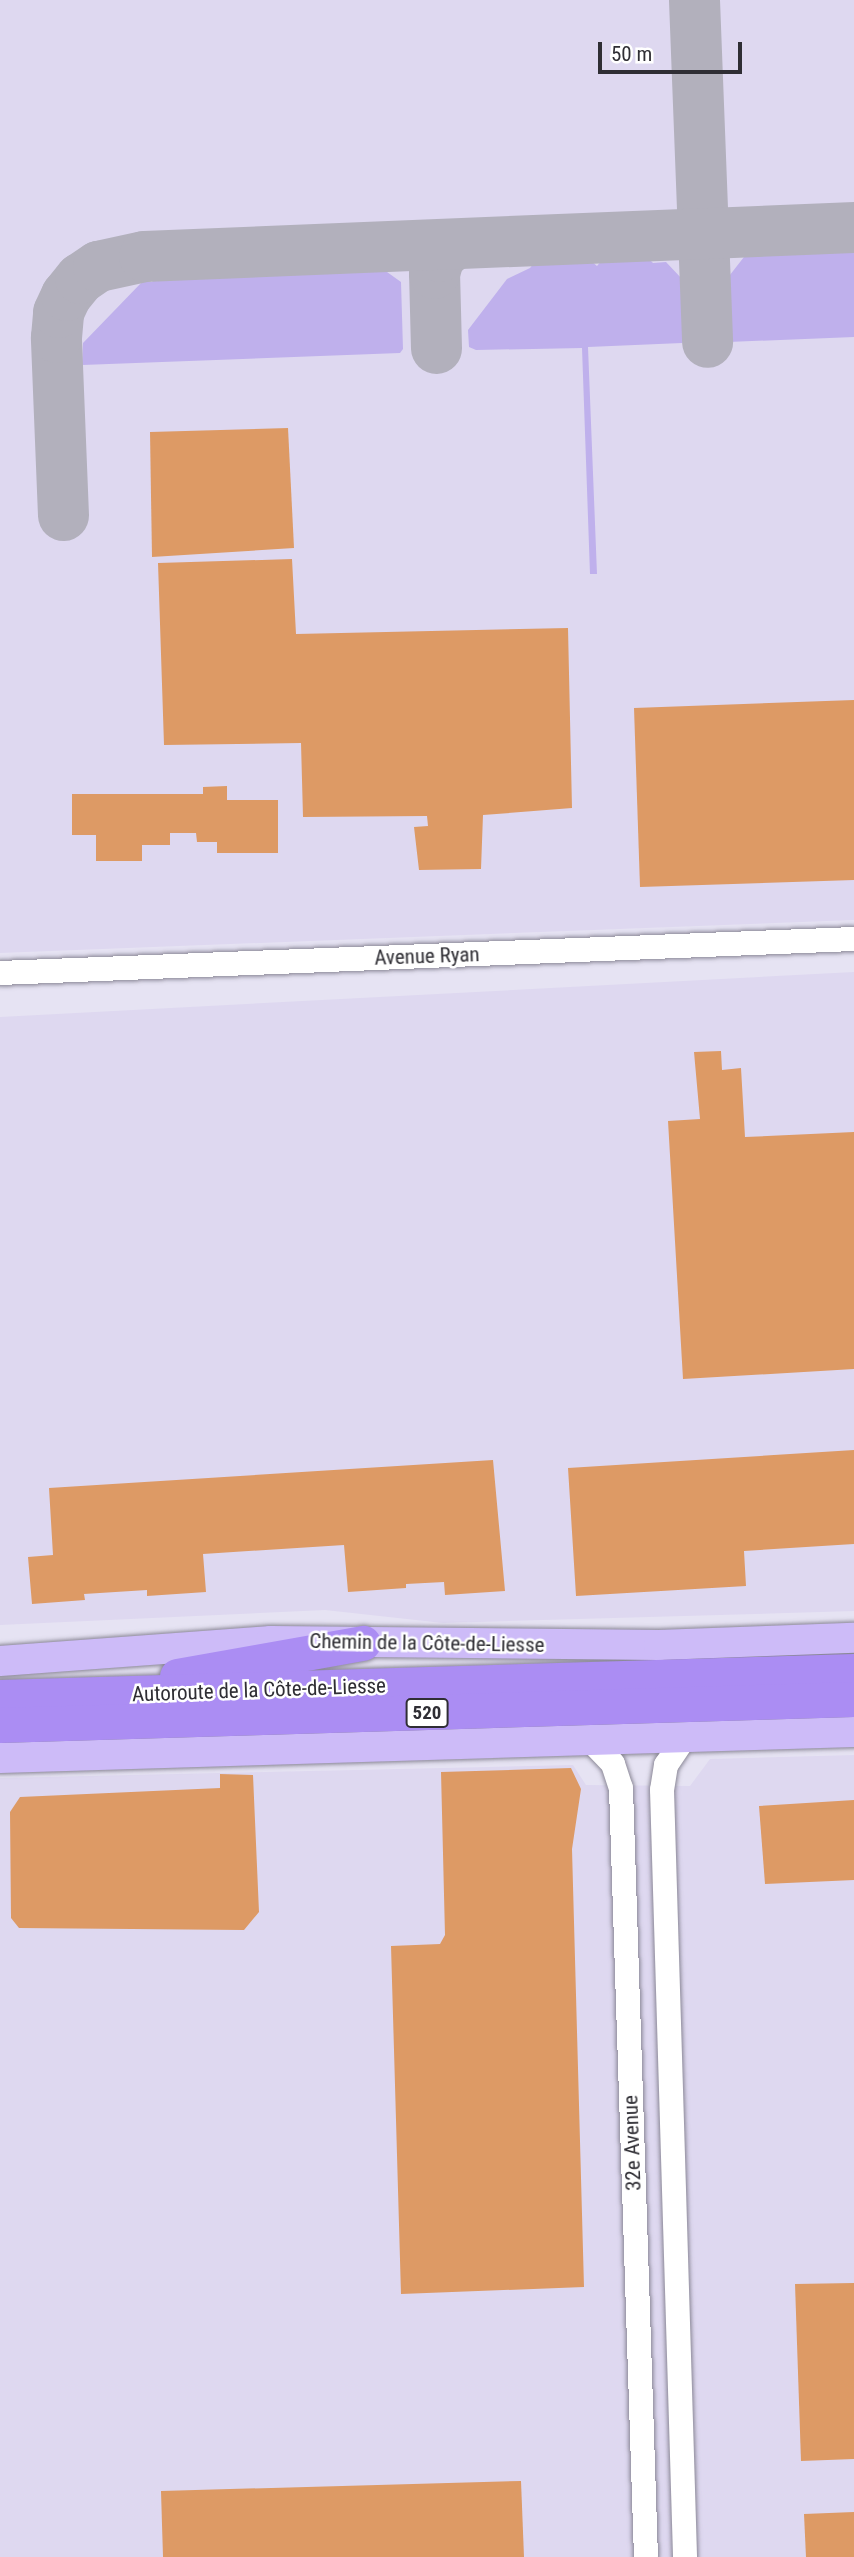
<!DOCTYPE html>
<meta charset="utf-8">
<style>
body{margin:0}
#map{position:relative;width:854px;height:2557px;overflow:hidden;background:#e6e3f3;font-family:"Roboto Condensed",sans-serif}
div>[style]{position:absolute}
.built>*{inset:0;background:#ded8f0}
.green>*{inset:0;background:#bfb0ec}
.taxiway>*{height:51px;margin:-25.5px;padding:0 25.5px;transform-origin:25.5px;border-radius:25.5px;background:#b2b0bc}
.building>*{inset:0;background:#dd9a65}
.roads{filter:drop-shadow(0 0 2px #8b8897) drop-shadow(0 0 2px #8b8897)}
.minor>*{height:24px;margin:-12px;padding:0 12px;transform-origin:12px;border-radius:12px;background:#fff}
.major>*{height:30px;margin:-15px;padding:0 15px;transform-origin:15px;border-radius:15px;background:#cdbbf8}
.highway>*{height:35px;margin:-17.5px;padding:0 17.5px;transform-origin:17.5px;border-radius:17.5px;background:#ab8df3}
span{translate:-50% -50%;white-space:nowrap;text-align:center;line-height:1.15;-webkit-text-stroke:5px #fff;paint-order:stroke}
.shield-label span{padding:2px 5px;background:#fff;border:2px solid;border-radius:5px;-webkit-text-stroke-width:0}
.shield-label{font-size:19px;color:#2f2e34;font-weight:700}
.street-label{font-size:21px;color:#2f2e34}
.scale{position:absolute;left:598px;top:42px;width:144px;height:32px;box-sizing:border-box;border:4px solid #2f2e34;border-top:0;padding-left:9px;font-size:21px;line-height:24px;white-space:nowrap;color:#2f2e34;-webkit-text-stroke:5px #fff;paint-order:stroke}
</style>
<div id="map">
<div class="built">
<i style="clip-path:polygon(0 0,854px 0,854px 920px,0 953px)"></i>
<i style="clip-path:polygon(854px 972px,854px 1611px,443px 1623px,325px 1610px,0 1625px,0 1017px)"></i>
<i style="clip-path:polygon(854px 1755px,854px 2557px,0 2557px,0 1778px,573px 1765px,586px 1785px,690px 1786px,710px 1759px)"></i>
</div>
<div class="green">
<i style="clip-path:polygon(854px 249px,854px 337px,728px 342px,726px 280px,744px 257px,754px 257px,758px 253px,804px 251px,816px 254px,818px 250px)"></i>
<i style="clip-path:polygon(647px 257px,653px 263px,666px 262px,683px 280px,685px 338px,682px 343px,588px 347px,597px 574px,590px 574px,582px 348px,476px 350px,469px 347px,468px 330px,507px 279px,530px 268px,535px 262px,590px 260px,597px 266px,603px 259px)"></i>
<i style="clip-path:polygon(380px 267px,401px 282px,403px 349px,400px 353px,82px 365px,83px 343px,142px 282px,152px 282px,156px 277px,274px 272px,280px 276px,291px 272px,324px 273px,327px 270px)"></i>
</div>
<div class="taxiway">
<i style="left:694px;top:0;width:342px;rotate:87.8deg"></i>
<i style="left:436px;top:348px;width:75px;rotate:-91.5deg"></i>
<i style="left:434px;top:273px;width:18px;rotate:-74deg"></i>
<i style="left:439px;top:256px;width:18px;rotate:-41deg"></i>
<i style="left:63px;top:515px;width:178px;rotate:-92.3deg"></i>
<i style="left:56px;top:337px;width:25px;rotate:-85deg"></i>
<i style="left:58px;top:312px;width:19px;rotate:-65deg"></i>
<i style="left:66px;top:295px;width:22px;rotate:-51deg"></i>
<i style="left:80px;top:278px;width:22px;rotate:-34deg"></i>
<i style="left:98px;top:266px;width:47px;rotate:-12.3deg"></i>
<i style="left:144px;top:256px;width:711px;rotate:-2.34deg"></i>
</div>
<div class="building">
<i style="clip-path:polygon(288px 428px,294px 548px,152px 557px,150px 432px)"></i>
<i style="clip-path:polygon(292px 559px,296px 634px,568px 628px,572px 808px,483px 815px,481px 869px,419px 870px,414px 827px,428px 826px,427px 816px,303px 817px,301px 743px,164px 745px,158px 563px)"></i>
<i style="clip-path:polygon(854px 700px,854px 880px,640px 887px,634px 708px)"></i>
<i style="clip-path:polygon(227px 786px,227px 800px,278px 800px,278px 853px,217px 853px,217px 842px,197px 842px,196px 833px,170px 833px,170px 845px,142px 845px,142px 861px,96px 861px,96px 835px,72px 835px,72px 794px,203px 794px,203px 787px)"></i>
<i style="clip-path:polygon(721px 1051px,722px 1070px,741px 1068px,745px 1137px,854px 1132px,854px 1369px,683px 1379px,668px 1121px,700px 1119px,694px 1052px)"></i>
<i style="clip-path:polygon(854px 1450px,854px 1544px,744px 1551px,746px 1586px,576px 1596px,568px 1468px)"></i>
<i style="clip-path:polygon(493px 1460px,505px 1591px,445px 1595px,444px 1582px,406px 1584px,406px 1588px,348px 1592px,344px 1545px,203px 1554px,206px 1592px,147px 1596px,147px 1590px,84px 1594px,85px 1600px,32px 1604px,28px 1557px,53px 1555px,49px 1488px)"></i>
<i style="clip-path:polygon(571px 1768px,581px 1789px,572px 1849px,584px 2287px,401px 2294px,391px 1946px,440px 1944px,445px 1935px,441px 1772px)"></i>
<i style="clip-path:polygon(220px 1774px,253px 1775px,259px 1912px,244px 1930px,19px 1928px,11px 1918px,10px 1812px,20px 1797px,220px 1788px)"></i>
<i style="clip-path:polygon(854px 1800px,854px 1880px,765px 1884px,759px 1806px)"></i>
<i style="clip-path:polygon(854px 2283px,854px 2459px,801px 2461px,795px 2284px)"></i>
<i style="clip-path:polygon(521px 2481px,524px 2557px,163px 2557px,161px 2491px)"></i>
<i style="clip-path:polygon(854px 2512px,854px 2557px,806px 2557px,804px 2514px)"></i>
</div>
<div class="roads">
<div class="minor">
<i style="left:0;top:973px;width:855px;rotate:-2.28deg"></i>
<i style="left:685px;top:1737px;width:34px;rotate:124deg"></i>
<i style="left:666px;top:1765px;width:25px;rotate:99deg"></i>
<i style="left:662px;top:1790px;width:767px;rotate:88.28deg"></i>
<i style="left:590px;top:1740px;width:33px;rotate:46deg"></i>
<i style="left:613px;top:1764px;width:25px;rotate:72deg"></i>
<i style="left:621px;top:1788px;width:769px;rotate:88.14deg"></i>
</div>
<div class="major">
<i style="left:0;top:1661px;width:272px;rotate:-4.2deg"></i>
<i style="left:271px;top:1641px;width:388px;rotate:0.6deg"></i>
<i style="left:659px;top:1645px;width:195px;rotate:-2.1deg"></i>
<i style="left:0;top:1758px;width:854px;rotate:-1.74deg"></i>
</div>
<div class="highway">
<i style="left:177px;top:1676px;width:189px;rotate:-10.1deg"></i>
<i style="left:0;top:1697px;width:854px;rotate:-1.74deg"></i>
<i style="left:0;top:1725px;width:854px;rotate:-1.74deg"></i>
</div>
</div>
<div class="shield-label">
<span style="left:427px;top:1713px">520</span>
</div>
<div class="street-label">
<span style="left:427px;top:956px;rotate:-2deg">Avenue Ryan</span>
<span style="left:427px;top:1643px;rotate:1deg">Chemin de la Côte-de-Liesse</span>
<span style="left:259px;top:1690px;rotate:-2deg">Autoroute de la Côte-de-Liesse</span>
<span style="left:632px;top:2143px;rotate:-92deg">32e Avenue</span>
</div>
<div class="scale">50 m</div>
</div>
